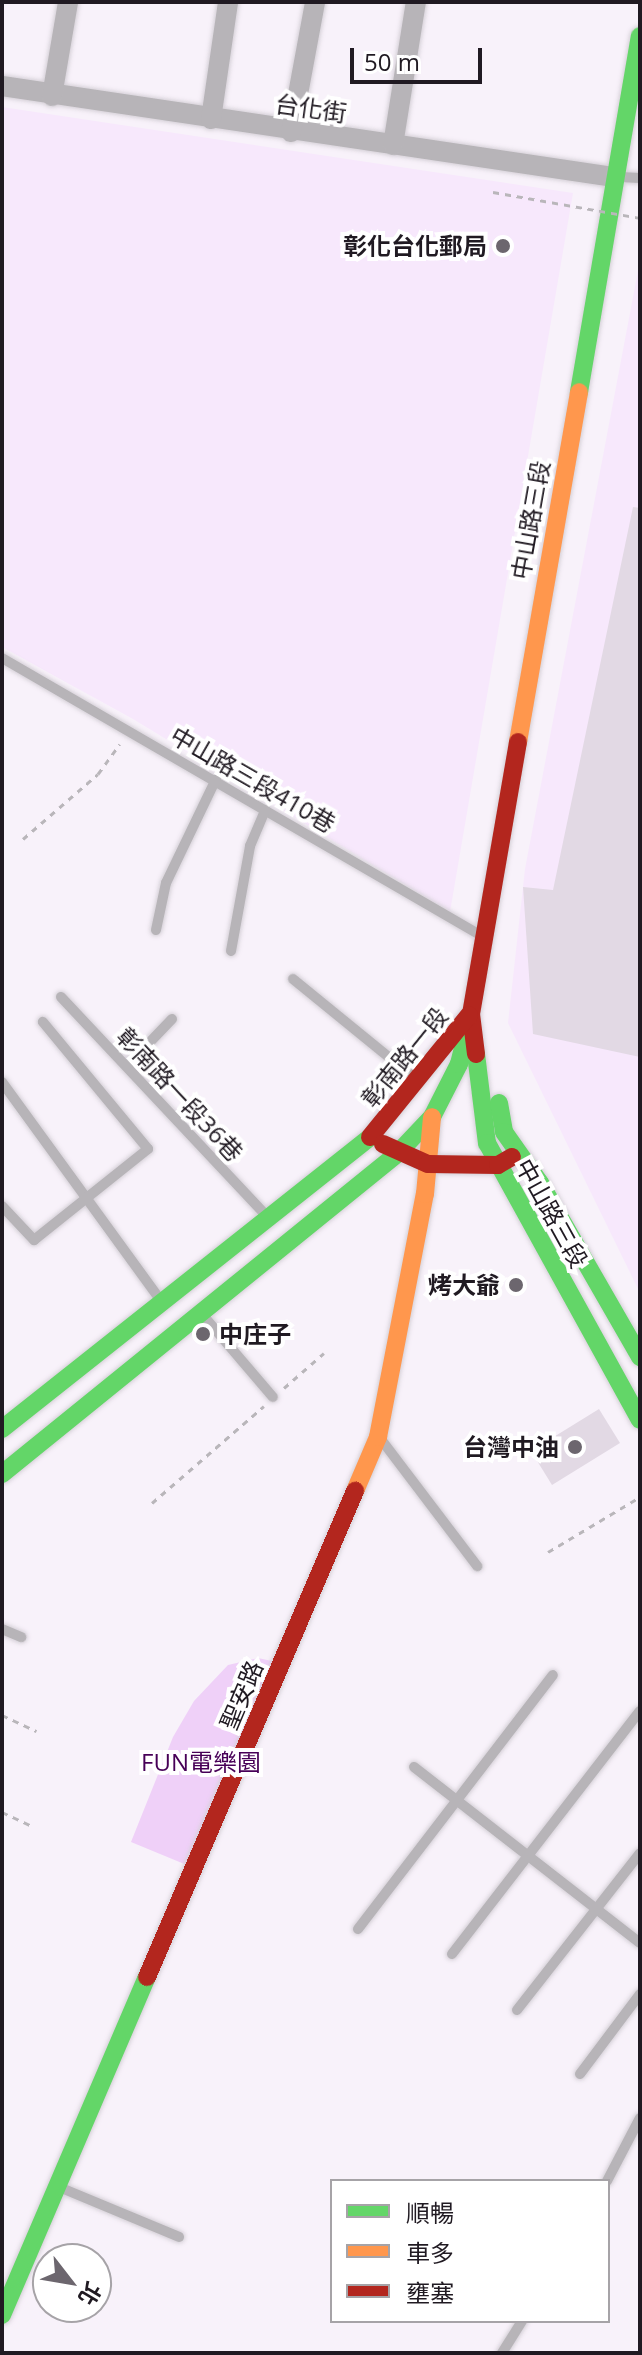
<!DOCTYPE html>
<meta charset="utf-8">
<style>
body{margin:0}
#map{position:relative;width:642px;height:2355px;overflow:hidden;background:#f8f2fa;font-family:"Open Sans","Noto Sans TC",sans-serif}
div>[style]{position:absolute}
.built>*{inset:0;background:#f7e8fc}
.green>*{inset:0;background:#efd0f8}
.building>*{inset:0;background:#e2d9e4}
.path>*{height:3px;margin-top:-1.5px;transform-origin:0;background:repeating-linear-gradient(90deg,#b9b6ba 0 6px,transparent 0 12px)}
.roads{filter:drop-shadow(0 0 2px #d5d0d7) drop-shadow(0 0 2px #d5d0d7)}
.lane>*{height:10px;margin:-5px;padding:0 5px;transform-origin:5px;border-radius:5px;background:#b7b4b8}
.street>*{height:20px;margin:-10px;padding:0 10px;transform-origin:10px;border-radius:10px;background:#b7b4b8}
.fast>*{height:18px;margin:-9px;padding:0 9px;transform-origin:9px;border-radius:9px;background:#63d668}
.slow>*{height:18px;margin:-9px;padding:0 9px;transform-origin:9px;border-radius:9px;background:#ff974d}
.jam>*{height:18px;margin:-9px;padding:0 9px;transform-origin:9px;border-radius:9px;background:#b3261e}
.path-bridge>*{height:3px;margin-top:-1.5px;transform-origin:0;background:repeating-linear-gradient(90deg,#b9b6ba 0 6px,transparent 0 12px)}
.dots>*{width:22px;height:22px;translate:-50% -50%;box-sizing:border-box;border:4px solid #fff;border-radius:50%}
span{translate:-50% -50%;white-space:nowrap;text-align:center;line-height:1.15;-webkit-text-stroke:8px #fff;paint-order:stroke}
.street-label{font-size:24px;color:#201a22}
.poi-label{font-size:24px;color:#201a22;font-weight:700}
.right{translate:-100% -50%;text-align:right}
.left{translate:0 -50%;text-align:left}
.park-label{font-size:24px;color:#470057}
.frame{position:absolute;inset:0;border:4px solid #201a22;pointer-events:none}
.legend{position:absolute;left:330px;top:2179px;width:280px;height:144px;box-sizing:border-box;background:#fff;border:2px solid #a6a3a7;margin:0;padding:10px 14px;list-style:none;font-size:24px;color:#201a22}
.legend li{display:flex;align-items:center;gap:16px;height:40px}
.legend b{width:40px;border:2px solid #a6a3a7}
.north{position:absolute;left:32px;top:2243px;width:80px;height:80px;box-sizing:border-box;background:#fff;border:2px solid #a6a3a7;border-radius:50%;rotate:121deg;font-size:22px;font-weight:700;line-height:32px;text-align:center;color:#201a22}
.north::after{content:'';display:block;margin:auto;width:28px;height:36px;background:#6c666e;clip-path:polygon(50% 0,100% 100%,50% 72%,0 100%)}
.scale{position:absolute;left:350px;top:48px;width:132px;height:36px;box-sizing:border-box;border:4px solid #201a22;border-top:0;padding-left:10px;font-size:24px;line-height:28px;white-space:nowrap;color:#201a22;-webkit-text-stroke:6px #fff;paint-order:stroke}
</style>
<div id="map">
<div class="built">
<i style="clip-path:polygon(2px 107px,573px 193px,450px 912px,133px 719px,2px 647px)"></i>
<i style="clip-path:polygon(640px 260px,640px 1293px,508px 1023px,525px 869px)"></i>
</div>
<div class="green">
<i style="clip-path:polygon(258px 1658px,281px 1663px,194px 1868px,131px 1842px,173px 1737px,194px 1701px,228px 1665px)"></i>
</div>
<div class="building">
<i style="clip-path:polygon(633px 507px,640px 508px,640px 1057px,533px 1034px,523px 887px,553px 890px)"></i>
<i style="clip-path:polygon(599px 1409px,620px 1443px,552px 1485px,531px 1451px)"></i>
</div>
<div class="path">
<i style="left:23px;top:839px;width:99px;rotate:-40.9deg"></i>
<i style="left:98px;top:774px;width:37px;rotate:-54deg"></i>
<i style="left:284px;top:1388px;width:53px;rotate:-41.2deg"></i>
<i style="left:152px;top:1503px;width:148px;rotate:-40.9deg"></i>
<i style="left:548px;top:1552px;width:107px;rotate:-30.9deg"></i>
<i style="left:2px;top:1715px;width:38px;rotate:25deg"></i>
<i style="left:2px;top:1812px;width:31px;rotate:25deg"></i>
</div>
<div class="roads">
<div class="lane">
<i style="left:620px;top:177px;width:20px;rotate:3deg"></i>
<i style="left:2px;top:658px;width:552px;rotate:30.09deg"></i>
<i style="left:156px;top:930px;width:48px;rotate:-78deg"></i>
<i style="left:166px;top:883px;width:115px;rotate:-64.3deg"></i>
<i style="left:231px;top:951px;width:107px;rotate:-79.7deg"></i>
<i style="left:250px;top:846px;width:39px;rotate:-67deg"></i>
<i style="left:293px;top:979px;width:155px;rotate:39.2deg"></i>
<i style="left:61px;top:997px;width:298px;rotate:46.8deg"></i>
<i style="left:127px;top:1066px;width:65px;rotate:-46.2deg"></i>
<i style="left:2px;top:1082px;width:271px;rotate:54deg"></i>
<i style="left:2px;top:1206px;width:47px;rotate:46.7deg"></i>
<i style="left:34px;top:1240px;width:146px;rotate:-38.6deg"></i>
<i style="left:148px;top:1149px;width:165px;rotate:-129.6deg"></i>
<i style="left:202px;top:1314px;width:109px;rotate:49.5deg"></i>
<i style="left:380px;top:1438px;width:161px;rotate:52.8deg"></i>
<i style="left:2px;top:1629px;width:21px;rotate:23deg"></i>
<i style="left:414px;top:1767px;width:286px;rotate:37.9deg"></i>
<i style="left:358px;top:1929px;width:320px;rotate:-52.5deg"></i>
<i style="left:452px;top:1954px;width:307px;rotate:-52.3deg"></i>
<i style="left:517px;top:2010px;width:199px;rotate:-51.9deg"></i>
<i style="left:580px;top:2074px;width:100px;rotate:-53.1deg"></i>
<i style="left:607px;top:2181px;width:71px;rotate:-62.4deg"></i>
<i style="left:59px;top:2187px;width:130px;rotate:22.6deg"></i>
<i style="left:502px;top:2353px;width:38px;rotate:-58deg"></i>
</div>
<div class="street">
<i style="left:2px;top:86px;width:619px;rotate:8.46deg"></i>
<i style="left:52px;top:96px;width:95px;rotate:-80.3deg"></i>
<i style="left:211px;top:119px;width:118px;rotate:-81.7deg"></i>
<i style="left:291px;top:132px;width:132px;rotate:-79.5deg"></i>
<i style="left:393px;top:145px;width:145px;rotate:-80.9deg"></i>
</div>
<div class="fast">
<i style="left:579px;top:392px;width:361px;rotate:-80.3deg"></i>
<i style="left:476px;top:1054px;width:90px;rotate:83deg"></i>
<i style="left:487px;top:1143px;width:316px;rotate:61.1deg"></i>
<i style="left:499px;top:1103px;width:29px;rotate:80deg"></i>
<i style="left:504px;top:1132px;width:62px;rotate:54.8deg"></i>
<i style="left:540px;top:1183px;width:201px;rotate:60.1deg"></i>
<i style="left:2px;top:1429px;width:470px;rotate:-38.4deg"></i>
<i style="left:2px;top:1474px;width:508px;rotate:-39.01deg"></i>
<i style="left:397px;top:1154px;width:51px;rotate:-46.6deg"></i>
<i style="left:432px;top:1117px;width:59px;rotate:-63deg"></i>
<i style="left:459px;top:1064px;width:30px;rotate:-76deg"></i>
<i style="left:2px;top:2315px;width:368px;rotate:-66.8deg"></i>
</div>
<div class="slow">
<i style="left:518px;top:742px;width:355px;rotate:-80.1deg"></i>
<i style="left:355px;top:1491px;width:59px;rotate:-66.9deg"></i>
<i style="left:378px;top:1437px;width:248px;rotate:-79.1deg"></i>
<i style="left:425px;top:1194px;width:77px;rotate:-84.8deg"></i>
</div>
<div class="jam">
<i style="left:476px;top:1054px;width:40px;rotate:-97.1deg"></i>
<i style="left:471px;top:1014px;width:276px;rotate:-80.2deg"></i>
<i style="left:370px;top:1137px;width:157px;rotate:-50.9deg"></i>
<i style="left:383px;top:1144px;width:49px;rotate:24deg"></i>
<i style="left:428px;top:1164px;width:70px;rotate:0.8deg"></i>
<i style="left:498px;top:1165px;width:16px;rotate:-30deg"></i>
<i style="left:147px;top:1977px;width:529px;rotate:-66.83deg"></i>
</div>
</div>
<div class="path-bridge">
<i style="left:493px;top:192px;width:149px;rotate:10deg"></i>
</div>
<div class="dots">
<i style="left:503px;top:246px;background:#6c666e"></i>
<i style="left:516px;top:1285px;background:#6c666e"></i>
<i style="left:203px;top:1334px;background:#6c666e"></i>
<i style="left:575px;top:1447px;background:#6c666e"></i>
</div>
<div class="street-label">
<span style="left:311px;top:108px;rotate:8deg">台化街</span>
<span style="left:530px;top:520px;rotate:-80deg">中山路三段</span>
<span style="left:253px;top:779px;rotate:30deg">中山路三段410巷</span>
<span style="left:404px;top:1057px;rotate:-51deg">彰南路一段</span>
<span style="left:180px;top:1094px;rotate:47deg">彰南路一段36巷</span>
<span style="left:552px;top:1213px;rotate:61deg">中山路三段</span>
<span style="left:241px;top:1695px;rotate:-67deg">聖安路</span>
</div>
<div class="poi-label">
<span class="right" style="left:487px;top:246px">彰化台化郵局</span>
<span class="right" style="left:500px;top:1285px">烤大爺</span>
<span class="left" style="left:219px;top:1334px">中庄子</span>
<span class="right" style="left:559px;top:1447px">台灣中油</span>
</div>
<div class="park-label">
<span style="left:201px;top:1762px">FUN電樂園</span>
</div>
<div class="frame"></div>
<ul class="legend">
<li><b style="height:10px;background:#63d668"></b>順暢</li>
<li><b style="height:10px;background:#ff974d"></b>車多</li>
<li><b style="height:10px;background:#b3261e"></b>壅塞</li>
</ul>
<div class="north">北</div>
<div class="scale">50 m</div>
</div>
